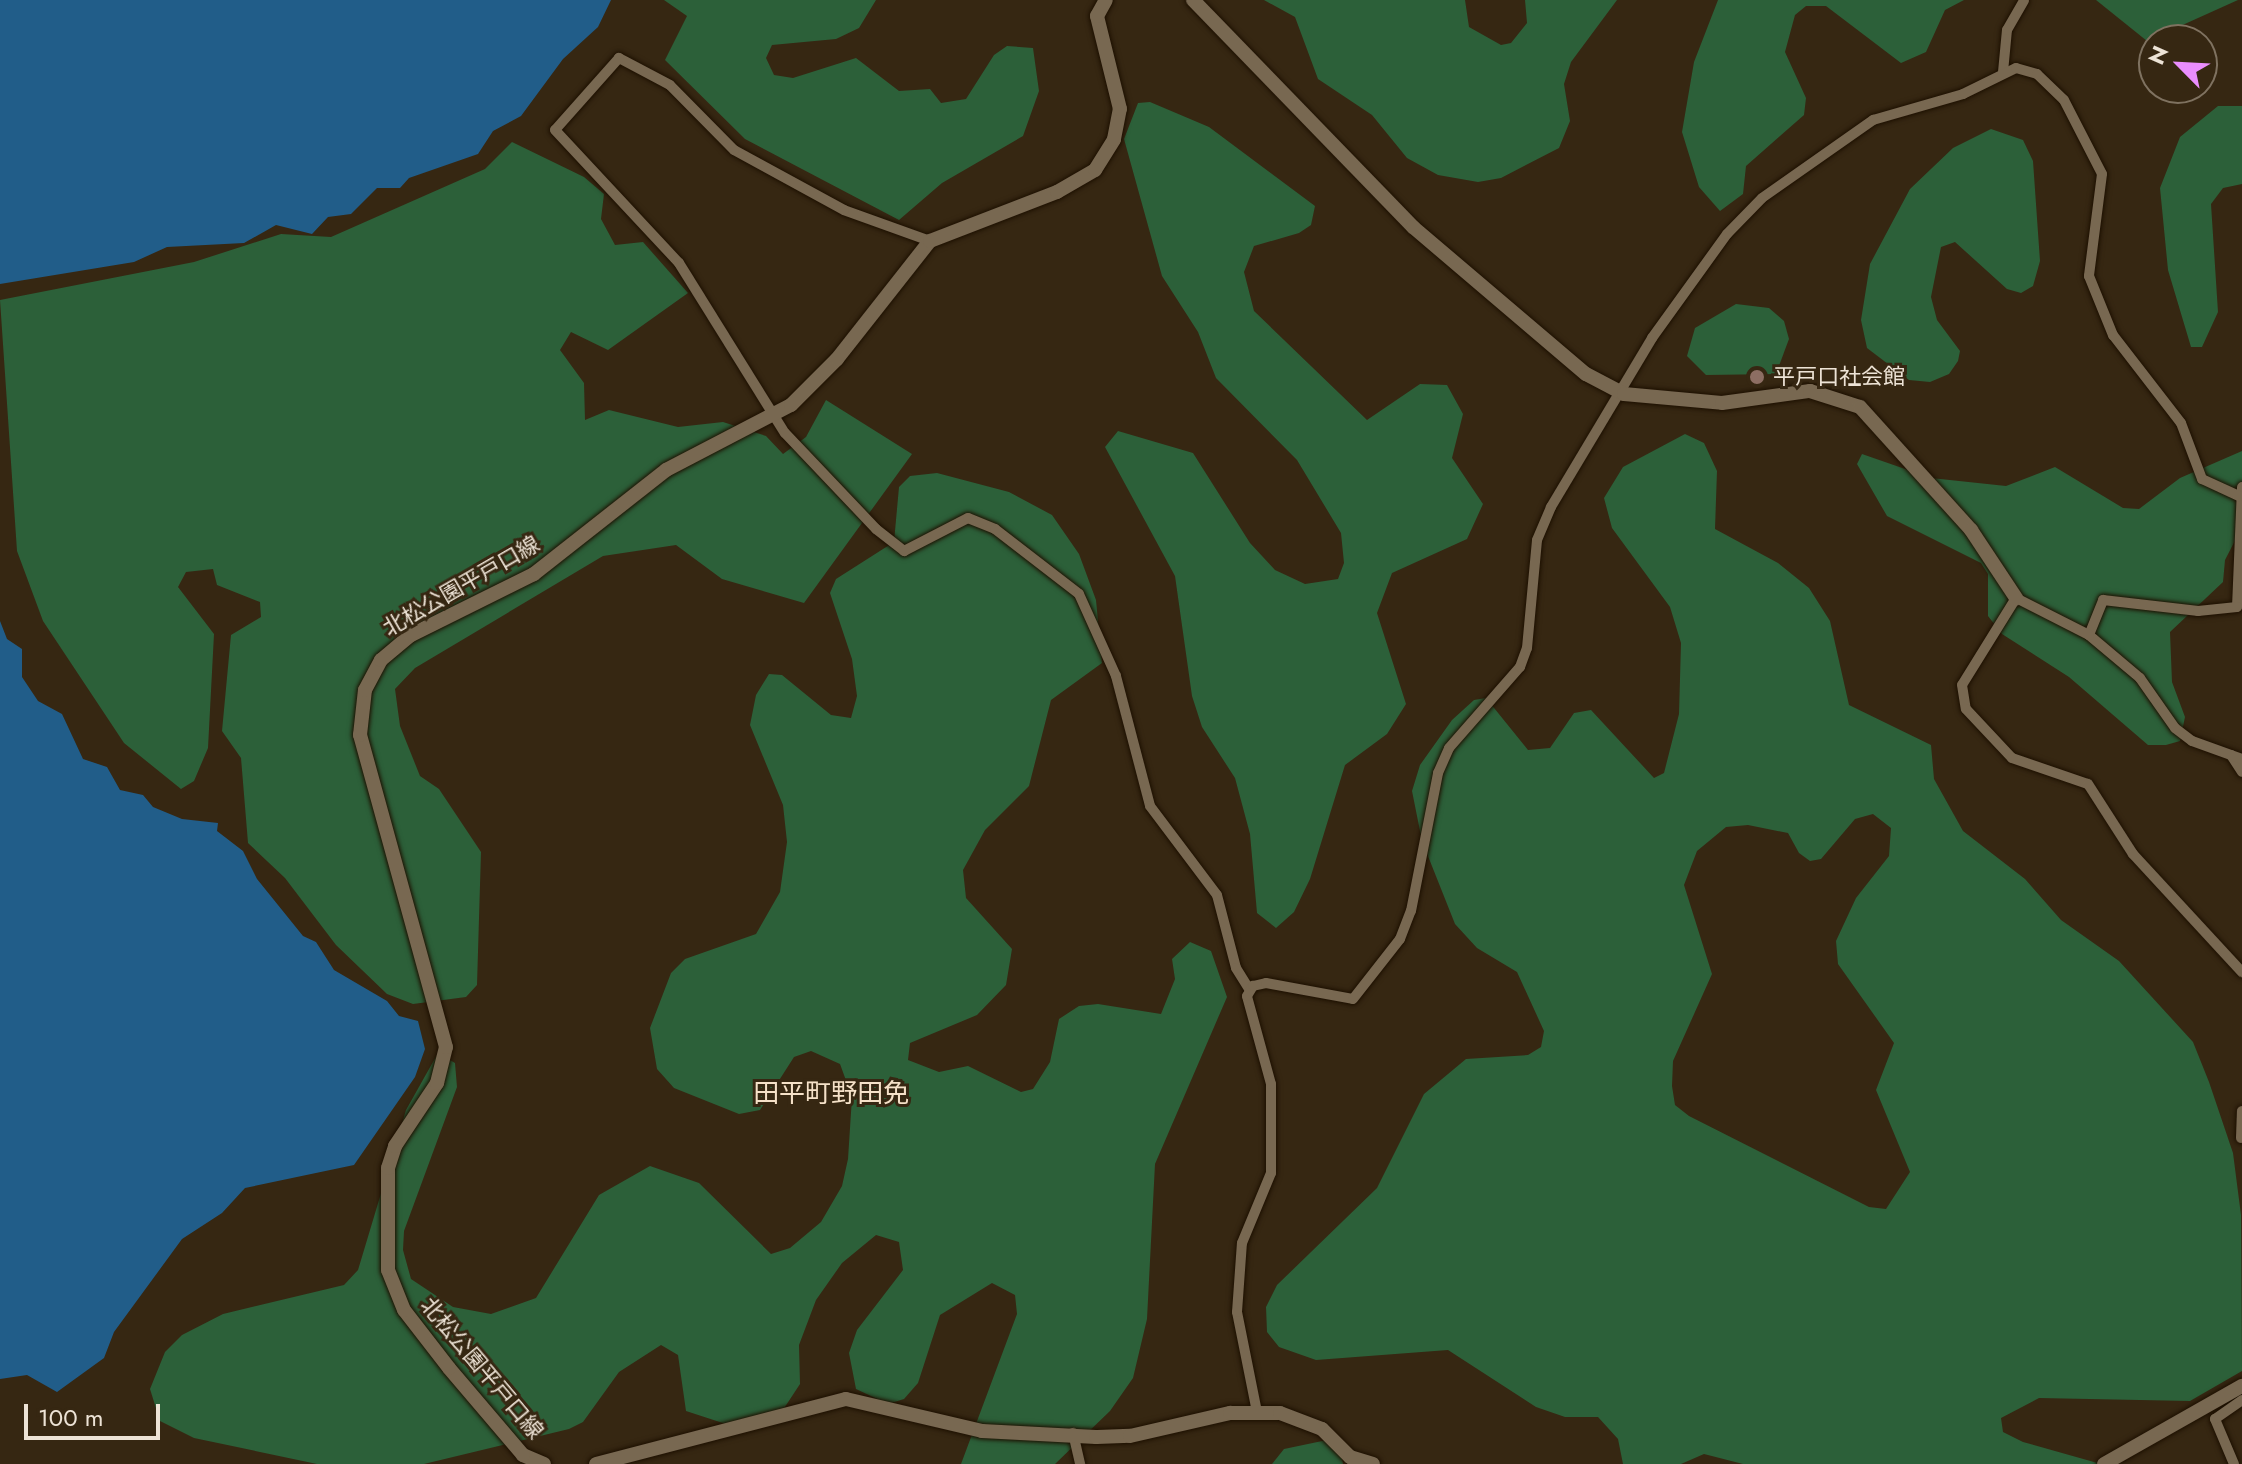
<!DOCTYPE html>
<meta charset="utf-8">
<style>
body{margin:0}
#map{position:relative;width:2242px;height:1464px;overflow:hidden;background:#362712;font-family:Jost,"Noto Sans JP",sans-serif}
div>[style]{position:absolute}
.green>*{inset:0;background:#2c6039}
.water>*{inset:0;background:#215d89}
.roads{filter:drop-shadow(0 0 2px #1d1000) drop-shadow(0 0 2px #1d1000)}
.street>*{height:10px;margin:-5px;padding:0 5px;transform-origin:5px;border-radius:5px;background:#786851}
.secondary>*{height:14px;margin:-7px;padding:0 7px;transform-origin:7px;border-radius:7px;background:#786851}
.dots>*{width:22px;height:22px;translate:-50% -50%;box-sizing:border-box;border:4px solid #362712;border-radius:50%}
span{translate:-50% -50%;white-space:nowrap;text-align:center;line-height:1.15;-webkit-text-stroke:6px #362712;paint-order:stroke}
.poi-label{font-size:22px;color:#ede3d6}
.left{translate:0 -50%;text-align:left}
.street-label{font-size:22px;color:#ede3d6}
.quarter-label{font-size:26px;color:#f5e1c8}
.north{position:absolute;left:2138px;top:24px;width:80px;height:80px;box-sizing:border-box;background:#362712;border:2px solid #7f7260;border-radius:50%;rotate:294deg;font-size:22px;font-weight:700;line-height:32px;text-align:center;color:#ede3d6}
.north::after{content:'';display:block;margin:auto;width:28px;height:36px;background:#ea8dfd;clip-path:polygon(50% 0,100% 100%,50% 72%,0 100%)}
.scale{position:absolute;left:24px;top:1404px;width:136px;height:36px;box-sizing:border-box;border:4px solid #ede3d6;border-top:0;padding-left:10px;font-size:24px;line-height:28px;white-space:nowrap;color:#ede3d6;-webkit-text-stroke:6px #362712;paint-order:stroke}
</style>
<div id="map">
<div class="green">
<i style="clip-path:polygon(664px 0,876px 0,859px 28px,836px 39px,772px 45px,766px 58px,774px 75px,793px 78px,856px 58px,899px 91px,930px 89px,941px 103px,966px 99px,994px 55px,1007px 46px,1033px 48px,1039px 91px,1023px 136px,942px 183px,899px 220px,745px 139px,665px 60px,687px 16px)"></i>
<i style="clip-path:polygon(1264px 0,1465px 0,1469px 27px,1501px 45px,1511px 43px,1527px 23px,1525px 0,1617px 0,1571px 62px,1564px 84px,1570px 121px,1559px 148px,1501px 178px,1478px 182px,1438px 175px,1407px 158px,1372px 115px,1318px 79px,1295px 17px)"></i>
<i style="clip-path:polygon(1718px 0,1964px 0,1945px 10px,1926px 52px,1901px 63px,1826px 6px,1806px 6px,1795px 15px,1785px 52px,1806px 98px,1804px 115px,1746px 166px,1743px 194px,1720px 211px,1699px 187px,1682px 132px,1694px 62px)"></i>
<i style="clip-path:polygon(2096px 0,2238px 0,2147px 41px)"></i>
<i style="clip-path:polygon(1150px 102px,1209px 127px,1315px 206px,1311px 225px,1299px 233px,1254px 246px,1244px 272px,1254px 311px,1367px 420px,1420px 384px,1447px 385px,1463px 414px,1452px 458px,1483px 504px,1467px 539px,1392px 573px,1377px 613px,1406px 704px,1387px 734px,1345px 765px,1310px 879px,1294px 912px,1276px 928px,1257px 913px,1250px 834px,1235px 778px,1202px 727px,1192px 696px,1175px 576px,1105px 447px,1118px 431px,1193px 453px,1250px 543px,1275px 570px,1305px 584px,1338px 579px,1344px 563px,1341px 533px,1297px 460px,1216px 378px,1198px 332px,1162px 276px,1124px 139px,1138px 103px)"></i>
<i style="clip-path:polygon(2218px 106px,2242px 106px,2242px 184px,2223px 188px,2211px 204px,2218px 312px,2202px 347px,2191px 347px,2168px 270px,2160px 188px,2180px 137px)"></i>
<i style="clip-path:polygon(1991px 129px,2023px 140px,2033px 161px,2040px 261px,2033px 286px,2021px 293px,2007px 289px,1955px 242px,1941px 247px,1931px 297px,1937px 320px,1960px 351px,1958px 361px,1949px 374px,1930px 382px,1909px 380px,1867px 348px,1861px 320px,1870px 264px,1910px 189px,1953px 148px)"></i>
<i style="clip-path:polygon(512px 142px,584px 177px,604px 194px,601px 219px,615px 245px,643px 242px,688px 293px,608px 350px,571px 332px,560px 350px,584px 383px,585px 420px,609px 410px,678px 427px,723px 422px,766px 436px,783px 454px,806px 437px,826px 400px,912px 454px,804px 603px,722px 579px,676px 545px,603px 556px,415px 668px,395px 689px,400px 726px,420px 776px,439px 789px,481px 852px,477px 985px,466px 997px,413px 1004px,387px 994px,336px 945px,285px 878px,248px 843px,241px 758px,222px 731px,231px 635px,261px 617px,260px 602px,217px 585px,213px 569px,186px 572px,178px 587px,214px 634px,208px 748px,194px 781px,181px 789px,124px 743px,43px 621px,17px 551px,0 300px,194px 262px,281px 234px,331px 237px,485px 169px)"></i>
<i style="clip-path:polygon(1736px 304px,1769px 308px,1784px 321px,1789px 339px,1776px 374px,1706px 375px,1687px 356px,1695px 328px)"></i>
<i style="clip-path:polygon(evenodd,1685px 434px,1704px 443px,1717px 471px,1715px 529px,1778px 563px,1809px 588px,1830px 621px,1849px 705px,1931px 745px,1934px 779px,1963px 831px,2025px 879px,2061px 920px,2119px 961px,2193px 1042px,2209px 1082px,2233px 1153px,2241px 1215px,2242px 1371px,2190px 1401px,2039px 1398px,2001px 1418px,2003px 1432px,2023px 1442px,2101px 1464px,1743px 1464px,1704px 1454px,1681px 1464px,1623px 1464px,1618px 1439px,1598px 1417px,1565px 1417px,1536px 1407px,1448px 1350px,1316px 1360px,1279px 1347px,1267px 1332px,1266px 1307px,1277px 1285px,1377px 1188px,1424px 1094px,1466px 1059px,1528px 1055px,1541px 1047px,1544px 1031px,1517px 972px,1477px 948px,1455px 924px,1422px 841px,1412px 791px,1420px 765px,1452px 720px,1474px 700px,1486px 698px,1528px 750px,1550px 748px,1574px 713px,1591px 710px,1654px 778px,1664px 773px,1679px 714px,1681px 643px,1670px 607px,1612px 528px,1604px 498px,1623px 467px,1685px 434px,1873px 814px,1891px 828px,1889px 856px,1856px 898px,1836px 941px,1838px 964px,1894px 1043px,1876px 1090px,1910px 1172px,1886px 1209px,1869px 1207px,1689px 1116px,1675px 1105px,1672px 1086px,1673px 1061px,1712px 974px,1684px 885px,1697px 851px,1726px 827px,1748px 825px,1788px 833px,1799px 853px,1810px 861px,1821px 859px,1855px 819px,1873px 814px)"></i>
<i style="clip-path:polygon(2242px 451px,2242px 527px,2225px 560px,2223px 582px,2170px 632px,2172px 682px,2185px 717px,2180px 741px,2166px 745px,2148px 745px,2069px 677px,2002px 634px,1988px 616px,1988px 574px,1981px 563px,1887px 516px,1857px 464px,1862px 454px,1931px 478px,2006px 486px,2055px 467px,2123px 508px,2139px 509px,2180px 478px)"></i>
<i style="clip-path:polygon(937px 473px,1009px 492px,1052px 515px,1079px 554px,1096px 600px,1102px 663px,1051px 700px,1029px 786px,985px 830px,963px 870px,966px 898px,1012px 949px,1006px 985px,977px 1015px,910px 1043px,908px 1060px,939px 1072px,968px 1066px,1021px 1092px,1033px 1089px,1050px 1062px,1059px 1019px,1079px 1006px,1098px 1004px,1161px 1014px,1175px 979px,1172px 959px,1190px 942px,1211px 951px,1227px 997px,1155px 1164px,1147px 1319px,1133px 1378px,1110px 1411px,1055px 1464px,961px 1464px,1017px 1314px,1015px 1295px,992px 1283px,940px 1315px,918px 1383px,904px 1399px,888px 1404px,856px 1389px,849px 1353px,857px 1330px,903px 1270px,899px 1242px,876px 1235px,842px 1263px,816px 1300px,799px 1345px,800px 1384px,777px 1419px,735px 1427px,686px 1411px,678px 1355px,661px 1345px,619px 1372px,583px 1422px,569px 1429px,424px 1464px,317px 1464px,194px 1438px,160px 1421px,150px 1389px,165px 1352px,182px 1335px,223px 1314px,344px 1285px,358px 1270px,406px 1110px,438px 1053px,455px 1063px,457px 1087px,404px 1231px,403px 1250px,411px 1279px,453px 1307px,491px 1314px,536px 1298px,599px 1195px,650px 1166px,699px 1183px,771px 1254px,790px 1248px,821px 1222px,842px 1186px,848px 1159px,852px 1097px,840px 1064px,811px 1051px,794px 1057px,760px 1110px,739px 1114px,674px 1088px,657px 1069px,650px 1028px,671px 973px,685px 959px,756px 934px,780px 892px,787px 842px,783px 805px,750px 725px,756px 695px,769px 674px,782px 675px,831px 715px,851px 718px,857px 696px,852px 659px,830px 593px,836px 579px,894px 542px,899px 487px,910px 476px)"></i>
<i style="clip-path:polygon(1327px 1440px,1340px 1445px,1343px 1464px,1272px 1464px,1284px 1449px)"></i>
</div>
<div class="water">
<i style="clip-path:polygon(0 0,611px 0,598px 27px,563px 59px,521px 116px,493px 131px,478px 154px,409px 178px,400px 188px,377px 188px,351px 214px,328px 217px,312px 234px,276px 225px,244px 243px,167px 247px,134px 262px,0 284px)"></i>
<i style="clip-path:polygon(0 621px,7px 639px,22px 649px,22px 677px,38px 701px,62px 714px,83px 759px,107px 767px,120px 790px,143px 795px,153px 807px,182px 819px,218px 823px,217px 831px,243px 851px,257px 879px,303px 936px,316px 942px,334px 970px,387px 1001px,399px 1016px,418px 1021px,425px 1049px,415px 1077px,354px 1165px,245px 1188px,222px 1213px,182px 1239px,114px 1332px,104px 1358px,57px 1392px,27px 1375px,0 1379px)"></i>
</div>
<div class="roads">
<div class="street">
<i style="left:2003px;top:72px;width:42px;rotate:-84.6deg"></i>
<i style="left:2007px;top:30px;width:34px;rotate:-60deg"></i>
<i style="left:930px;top:241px;width:91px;rotate:-160.2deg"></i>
<i style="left:844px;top:210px;width:125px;rotate:-151.4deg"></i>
<i style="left:734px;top:150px;width:91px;rotate:-134.6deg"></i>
<i style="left:670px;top:85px;width:58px;rotate:-152.1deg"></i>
<i style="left:619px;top:58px;width:96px;rotate:131.6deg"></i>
<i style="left:555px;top:130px;width:182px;rotate:47deg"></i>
<i style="left:679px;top:263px;width:200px;rotate:58.1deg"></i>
<i style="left:785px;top:433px;width:132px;rotate:46.5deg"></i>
<i style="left:876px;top:529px;width:36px;rotate:38deg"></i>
<i style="left:904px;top:551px;width:72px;rotate:-27.3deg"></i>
<i style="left:968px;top:518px;width:29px;rotate:22deg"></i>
<i style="left:995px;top:529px;width:106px;rotate:37.7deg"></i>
<i style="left:1079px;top:594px;width:90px;rotate:65.7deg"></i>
<i style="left:1116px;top:676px;width:134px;rotate:75.3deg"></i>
<i style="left:1150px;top:806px;width:111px;rotate:53deg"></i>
<i style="left:1217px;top:895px;width:75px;rotate:75.4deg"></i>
<i style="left:1236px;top:968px;width:26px;rotate:58deg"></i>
<i style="left:2237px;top:607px;width:120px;rotate:-87.6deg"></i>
<i style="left:2089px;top:635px;width:38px;rotate:-68deg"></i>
<i style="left:2103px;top:600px;width:96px;rotate:6.6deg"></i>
<i style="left:2198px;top:611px;width:39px;rotate:-6deg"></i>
<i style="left:2231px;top:755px;width:20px;rotate:57deg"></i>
<i style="left:2242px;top:759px;width:53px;rotate:-160.2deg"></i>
<i style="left:2192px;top:741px;width:21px;rotate:-143deg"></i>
<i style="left:2175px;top:728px;width:61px;rotate:-125deg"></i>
<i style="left:2140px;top:678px;width:67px;rotate:-139.9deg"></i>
<i style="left:2089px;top:635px;width:82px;rotate:-153.1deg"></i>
<i style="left:2016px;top:598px;width:102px;rotate:121.8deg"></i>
<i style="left:1962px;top:685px;width:24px;rotate:81deg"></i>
<i style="left:1966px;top:709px;width:67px;rotate:46.8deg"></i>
<i style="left:2012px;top:758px;width:80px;rotate:18.9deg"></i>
<i style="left:2088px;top:784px;width:83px;rotate:57.3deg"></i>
<i style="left:2133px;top:854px;width:161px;rotate:47.3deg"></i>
<i style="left:2241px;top:1138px;width:27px;rotate:-88deg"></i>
<i style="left:1257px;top:1412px;width:102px;rotate:-101.3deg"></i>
<i style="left:1237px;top:1312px;width:69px;rotate:-85.9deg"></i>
<i style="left:1242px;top:1243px;width:76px;rotate:-67.5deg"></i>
<i style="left:1271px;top:1173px;width:89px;rotate:-90deg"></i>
<i style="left:1271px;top:1084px;width:91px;rotate:-105.3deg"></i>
<i style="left:1247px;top:996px;width:12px;rotate:-59deg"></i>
<i style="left:1253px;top:986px;width:13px;rotate:-13deg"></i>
<i style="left:1266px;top:983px;width:88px;rotate:10.4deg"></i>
<i style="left:1353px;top:999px;width:76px;rotate:-51.9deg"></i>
<i style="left:1400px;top:939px;width:30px;rotate:-69deg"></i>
<i style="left:1411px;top:911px;width:141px;rotate:-78.9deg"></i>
<i style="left:1438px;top:773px;width:27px;rotate:-66deg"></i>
<i style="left:1449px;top:748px;width:108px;rotate:-48.8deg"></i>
<i style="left:1520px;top:667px;width:20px;rotate:-70deg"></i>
<i style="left:1527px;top:648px;width:108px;rotate:-84.7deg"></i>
<i style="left:1537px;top:540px;width:36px;rotate:-67deg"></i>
<i style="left:1551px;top:507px;width:197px;rotate:-59.1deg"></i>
<i style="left:1652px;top:338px;width:128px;rotate:-54.2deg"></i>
<i style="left:1727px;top:234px;width:50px;rotate:-45.8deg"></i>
<i style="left:1762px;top:198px;width:136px;rotate:-35.1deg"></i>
<i style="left:1873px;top:120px;width:94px;rotate:-16.1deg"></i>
<i style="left:1963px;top:94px;width:59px;rotate:-26.1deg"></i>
<i style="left:2016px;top:68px;width:22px;rotate:16deg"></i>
<i style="left:2037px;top:74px;width:37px;rotate:44deg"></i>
<i style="left:2064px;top:100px;width:83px;rotate:62.8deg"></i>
<i style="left:2102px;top:174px;width:103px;rotate:97.3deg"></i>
<i style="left:2089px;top:276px;width:64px;rotate:67.9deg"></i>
<i style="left:2113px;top:335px;width:111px;rotate:52.3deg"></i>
<i style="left:2181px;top:423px;width:60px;rotate:69.4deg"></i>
<i style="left:2202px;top:479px;width:41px;rotate:24.7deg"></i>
<i style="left:1073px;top:1433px;width:32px;rotate:77deg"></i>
<i style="left:2234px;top:1464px;width:49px;rotate:-112.9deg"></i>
<i style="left:2215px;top:1419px;width:33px;rotate:-35deg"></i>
</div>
<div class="secondary">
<i style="left:1193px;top:0;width:316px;rotate:45.9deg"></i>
<i style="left:1413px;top:227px;width:227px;rotate:40.4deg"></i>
<i style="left:1586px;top:374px;width:43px;rotate:27.8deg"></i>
<i style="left:1624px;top:394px;width:98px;rotate:5.2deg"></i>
<i style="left:1722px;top:403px;width:89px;rotate:-7.8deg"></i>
<i style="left:1810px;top:391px;width:52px;rotate:17.7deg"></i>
<i style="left:1860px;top:407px;width:166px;rotate:47.9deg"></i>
<i style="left:1971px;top:530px;width:82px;rotate:56.5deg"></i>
<i style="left:544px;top:1464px;width:23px;rotate:-157deg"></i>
<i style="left:523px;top:1455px;width:114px;rotate:-130.4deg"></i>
<i style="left:449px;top:1368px;width:73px;rotate:-127.8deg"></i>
<i style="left:404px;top:1310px;width:43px;rotate:-111.8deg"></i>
<i style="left:388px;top:1270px;width:102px;rotate:-90deg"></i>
<i style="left:388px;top:1168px;width:23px;rotate:-72deg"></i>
<i style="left:395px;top:1146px;width:76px;rotate:-56.3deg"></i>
<i style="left:437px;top:1083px;width:37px;rotate:-76deg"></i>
<i style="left:446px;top:1047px;width:324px;rotate:-105.4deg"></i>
<i style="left:360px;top:735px;width:45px;rotate:-83.7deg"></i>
<i style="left:365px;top:690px;width:34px;rotate:-62deg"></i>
<i style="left:381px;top:660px;width:39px;rotate:-40deg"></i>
<i style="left:411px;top:635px;width:137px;rotate:-26.4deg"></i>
<i style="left:534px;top:574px;width:168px;rotate:-38.2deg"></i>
<i style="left:666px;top:470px;width:141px;rotate:-27.5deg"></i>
<i style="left:791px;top:405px;width:65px;rotate:-45deg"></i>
<i style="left:837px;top:359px;width:150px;rotate:-51.8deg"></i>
<i style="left:930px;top:241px;width:136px;rotate:-21.1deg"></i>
<i style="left:1057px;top:192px;width:44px;rotate:-30.1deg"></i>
<i style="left:1095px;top:170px;width:36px;rotate:-58deg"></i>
<i style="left:1114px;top:139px;width:31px;rotate:-79deg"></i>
<i style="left:1120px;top:109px;width:96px;rotate:-103.9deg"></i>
<i style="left:1097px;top:16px;width:18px;rotate:-61deg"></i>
<i style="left:596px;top:1464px;width:258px;rotate:-14.6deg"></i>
<i style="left:846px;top:1399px;width:140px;rotate:13.2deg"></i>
<i style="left:982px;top:1431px;width:114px;rotate:3deg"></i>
<i style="left:1096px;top:1437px;width:34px;rotate:-2deg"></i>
<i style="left:1130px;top:1436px;width:103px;rotate:-13deg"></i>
<i style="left:1230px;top:1413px;width:50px"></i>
<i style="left:1280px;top:1413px;width:45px;rotate:20.9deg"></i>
<i style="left:1322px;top:1429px;width:40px;rotate:45deg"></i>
<i style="left:1350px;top:1457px;width:24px;rotate:17deg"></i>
<i style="left:2104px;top:1464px;width:159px;rotate:-29.5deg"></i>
</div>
</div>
<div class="dots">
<i style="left:1757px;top:377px;background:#8d6e63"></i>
</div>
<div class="poi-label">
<span class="left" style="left:1773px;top:377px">平戸口社会館</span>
</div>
<div class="street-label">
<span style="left:461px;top:586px;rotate:-30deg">北松公園平戸口線</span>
<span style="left:482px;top:1368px;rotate:50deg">北松公園平戸口線</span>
</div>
<div class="quarter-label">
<span style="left:831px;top:1094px">田平町野田免</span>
</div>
<div class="north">N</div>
<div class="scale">100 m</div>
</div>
